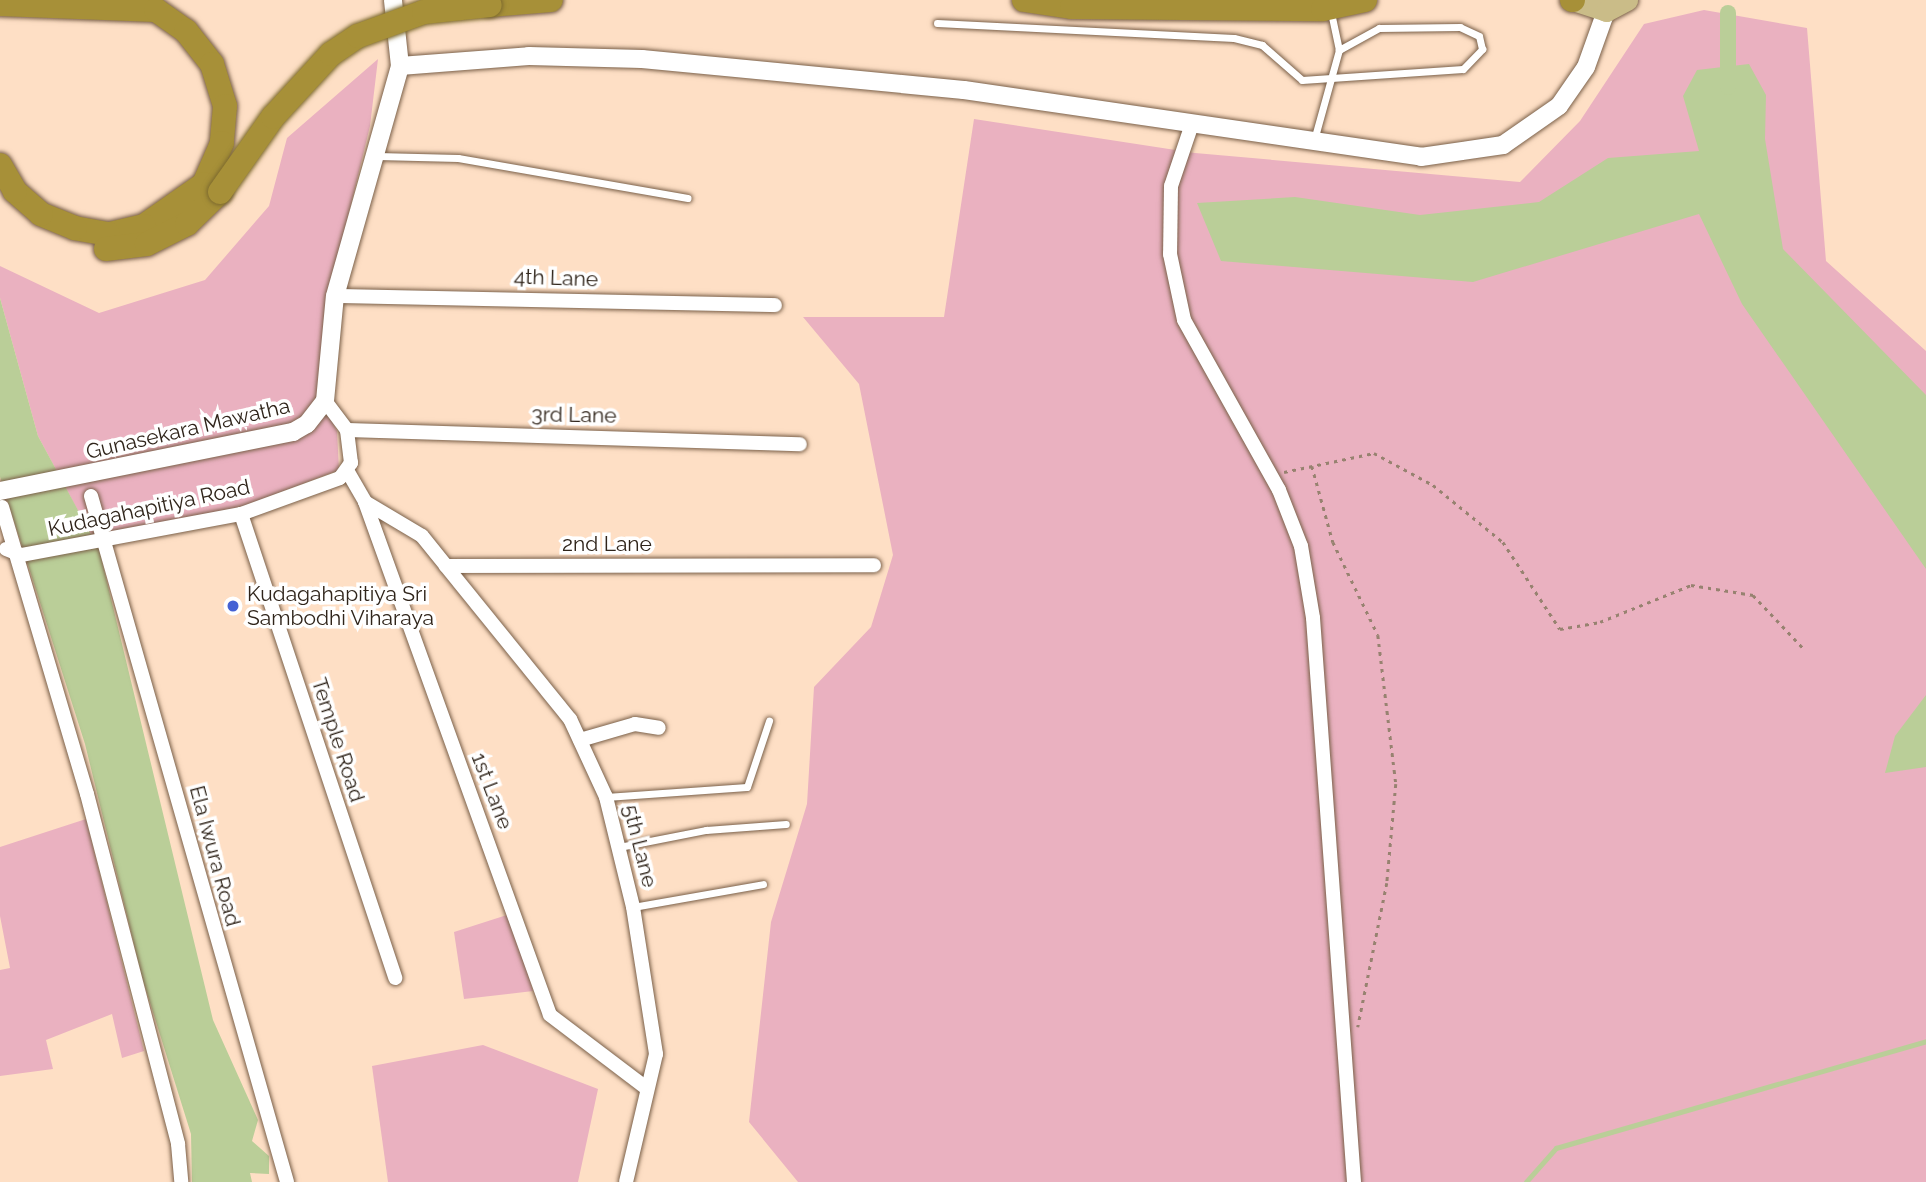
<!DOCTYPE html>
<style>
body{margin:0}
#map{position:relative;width:1926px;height:1182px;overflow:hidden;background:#fedfc5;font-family:Raleway,sans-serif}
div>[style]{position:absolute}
.green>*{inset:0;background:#eab1c0}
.water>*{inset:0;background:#bace98}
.stream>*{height:4.5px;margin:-2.25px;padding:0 2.25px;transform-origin:2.25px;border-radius:2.25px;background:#bace98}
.canal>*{height:16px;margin:-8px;padding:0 8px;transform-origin:8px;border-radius:8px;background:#bace98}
.path>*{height:2.5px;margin-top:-1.25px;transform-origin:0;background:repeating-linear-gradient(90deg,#978270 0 3.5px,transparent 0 8.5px)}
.roads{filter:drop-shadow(0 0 2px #7a6049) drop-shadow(0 0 2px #7a6049)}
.service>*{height:7px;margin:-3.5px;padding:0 3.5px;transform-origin:3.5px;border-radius:3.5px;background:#fff}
.minor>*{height:14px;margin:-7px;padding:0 7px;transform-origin:7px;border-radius:7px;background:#fff}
.tertiary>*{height:18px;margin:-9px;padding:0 9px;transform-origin:9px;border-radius:9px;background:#fff}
.primary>*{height:21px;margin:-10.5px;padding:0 10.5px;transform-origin:10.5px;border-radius:10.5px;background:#cabc88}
.motorway>*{height:24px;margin:-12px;padding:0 12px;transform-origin:12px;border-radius:12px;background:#a79038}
.bridges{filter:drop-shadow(0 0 2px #7d6a2e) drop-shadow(0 0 2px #7d6a2e)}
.motorway-bridge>*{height:24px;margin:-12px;padding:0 12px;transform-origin:12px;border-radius:12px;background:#a79038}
.dots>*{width:19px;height:19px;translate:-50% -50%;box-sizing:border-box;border:4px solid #fff;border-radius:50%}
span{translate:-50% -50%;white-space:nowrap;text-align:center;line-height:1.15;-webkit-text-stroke:7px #fff;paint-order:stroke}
.street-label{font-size:21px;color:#2f241a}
.poi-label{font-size:21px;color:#2f241a}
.left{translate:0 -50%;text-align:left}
</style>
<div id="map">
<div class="green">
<i style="clip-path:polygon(1704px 10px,1807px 28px,1826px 261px,1926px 351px,1926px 1182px,798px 1182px,749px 1122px,771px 922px,807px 804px,814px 687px,871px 627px,893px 555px,859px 384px,803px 317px,944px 317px,974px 119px,1195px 153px,1520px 182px,1580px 121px,1644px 24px)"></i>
<i style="clip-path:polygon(378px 59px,370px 126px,325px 312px,318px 395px,337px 431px,339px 470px,236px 509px,91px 535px,38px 436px,0 298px,0 266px,99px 313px,205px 280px,269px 206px,287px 138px)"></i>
<i style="clip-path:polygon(86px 819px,144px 1051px,122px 1058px,112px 1014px,46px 1040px,53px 1069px,0 1076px,0 970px,10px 968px,0 916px,0 847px)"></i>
<i style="clip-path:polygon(510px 914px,533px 991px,464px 999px,454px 932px)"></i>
<i style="clip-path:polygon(483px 1045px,598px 1089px,578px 1182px,388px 1182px,372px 1066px)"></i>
</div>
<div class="water">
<i style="clip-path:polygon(1749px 64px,1766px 95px,1765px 139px,1783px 249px,1926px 395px,1926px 569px,1742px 304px,1699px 214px,1473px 282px,1221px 261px,1197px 203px,1295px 197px,1420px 215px,1539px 202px,1608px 158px,1699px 151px,1683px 96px,1697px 70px)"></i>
<i style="clip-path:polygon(0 298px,38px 436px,99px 549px,213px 1020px,258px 1120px,252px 1141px,269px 1156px,269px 1174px,250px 1173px,252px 1182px,192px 1182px,191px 1134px,142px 977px,85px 744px,0 477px)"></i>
<i style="clip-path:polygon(1926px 695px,1926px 767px,1885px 773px,1895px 736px)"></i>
</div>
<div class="stream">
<i style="left:1526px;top:1182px;width:45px;rotate:-48.6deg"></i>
<i style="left:1556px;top:1148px;width:385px;rotate:-16.1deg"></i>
</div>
<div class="canal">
<i style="left:1728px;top:13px;width:74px;rotate:90deg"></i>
</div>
<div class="path">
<i style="left:1312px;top:466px;width:79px;rotate:74.6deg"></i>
<i style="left:1333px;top:542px;width:103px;rotate:64.2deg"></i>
<i style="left:1378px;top:635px;width:150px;rotate:83.1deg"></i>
<i style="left:1396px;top:784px;width:99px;rotate:95.2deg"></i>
<i style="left:1387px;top:883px;width:147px;rotate:101.4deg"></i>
<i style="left:1284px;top:472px;width:92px;rotate:-11.9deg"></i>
<i style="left:1374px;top:453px;width:67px;rotate:28.5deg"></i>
<i style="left:1433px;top:485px;width:90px;rotate:39.2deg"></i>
<i style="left:1503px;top:542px;width:104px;rotate:56.8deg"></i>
<i style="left:1560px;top:629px;width:41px;rotate:-9.9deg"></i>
<i style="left:1600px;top:622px;width:98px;rotate:-22.1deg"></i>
<i style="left:1691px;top:585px;width:63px;rotate:9.2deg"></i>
<i style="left:1753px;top:595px;width:74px;rotate:46.6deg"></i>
</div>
<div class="roads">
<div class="service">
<i style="left:937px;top:23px;width:297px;rotate:2.9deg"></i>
<i style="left:1234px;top:38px;width:29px;rotate:14deg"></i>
<i style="left:1262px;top:45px;width:53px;rotate:41.2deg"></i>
<i style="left:1302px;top:80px;width:161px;rotate:-3.9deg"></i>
<i style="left:1463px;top:69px;width:28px;rotate:-46deg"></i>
<i style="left:1482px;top:49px;width:13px;rotate:-103deg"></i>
<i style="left:1479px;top:36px;width:21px;rotate:-155deg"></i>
<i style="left:1460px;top:27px;width:81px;rotate:179.3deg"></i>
<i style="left:1379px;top:28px;width:46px;rotate:151.2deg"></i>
<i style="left:1314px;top:140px;width:93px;rotate:-74.5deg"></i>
<i style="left:1339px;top:50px;width:40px;rotate:-102deg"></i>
<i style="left:377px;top:156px;width:81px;rotate:1.4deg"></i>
<i style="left:458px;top:158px;width:233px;rotate:9.9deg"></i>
<i style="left:606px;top:797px;width:141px;rotate:-4.1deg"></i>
<i style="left:747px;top:787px;width:70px;rotate:-71.6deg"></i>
<i style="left:619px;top:847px;width:89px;rotate:-11.1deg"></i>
<i style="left:706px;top:830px;width:80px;rotate:-4.3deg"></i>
<i style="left:633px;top:907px;width:132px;rotate:-10deg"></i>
</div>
<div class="minor">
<i style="left:1191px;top:127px;width:62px;rotate:108.7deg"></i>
<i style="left:1171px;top:186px;width:68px;rotate:90.8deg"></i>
<i style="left:1170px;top:254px;width:67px;rotate:78deg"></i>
<i style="left:1184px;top:320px;width:195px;rotate:60.8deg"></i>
<i style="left:1279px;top:490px;width:60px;rotate:68.6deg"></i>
<i style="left:1301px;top:546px;width:73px;rotate:80.5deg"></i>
<i style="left:1313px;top:618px;width:565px;rotate:85.84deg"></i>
<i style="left:335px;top:296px;width:440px;rotate:1.2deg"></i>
<i style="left:347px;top:430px;width:453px;rotate:1.8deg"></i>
<i style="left:348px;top:472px;width:34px;rotate:60deg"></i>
<i style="left:365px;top:502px;width:545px;rotate:70.17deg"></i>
<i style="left:550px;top:1015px;width:119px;rotate:37.2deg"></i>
<i style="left:91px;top:496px;width:713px;rotate:74.05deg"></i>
<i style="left:365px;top:502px;width:66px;rotate:30.8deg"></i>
<i style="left:422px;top:536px;width:38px;rotate:51deg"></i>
<i style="left:446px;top:566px;width:428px;rotate:-0.1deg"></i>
<i style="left:2px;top:507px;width:299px;rotate:73.5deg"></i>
<i style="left:87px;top:794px;width:362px;rotate:75.4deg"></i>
<i style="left:178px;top:1144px;width:38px;rotate:85deg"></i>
<i style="left:241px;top:514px;width:489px;rotate:71.6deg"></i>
<i style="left:6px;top:549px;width:16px;rotate:22deg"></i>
<i style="left:21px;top:555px;width:224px;rotate:-10.6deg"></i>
<i style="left:241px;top:514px;width:105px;rotate:-20deg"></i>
<i style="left:340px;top:478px;width:19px;rotate:-54deg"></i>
<i style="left:351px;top:463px;width:33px;rotate:-97deg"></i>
<i style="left:347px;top:430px;width:36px;rotate:-127deg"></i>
<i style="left:446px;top:566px;width:197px;rotate:51deg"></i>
<i style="left:570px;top:719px;width:86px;rotate:65.2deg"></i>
<i style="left:606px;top:797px;width:113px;rotate:76.2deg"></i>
<i style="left:633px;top:907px;width:149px;rotate:81.1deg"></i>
<i style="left:656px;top:1054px;width:131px;rotate:103.2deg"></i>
<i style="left:580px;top:740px;width:57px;rotate:-16.2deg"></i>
<i style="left:635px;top:724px;width:24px;rotate:9deg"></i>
</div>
<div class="tertiary">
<i style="left:400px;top:66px;width:129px;rotate:-4.4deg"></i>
<i style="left:529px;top:56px;width:113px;rotate:1.5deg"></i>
<i style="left:642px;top:59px;width:323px;rotate:5.5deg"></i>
<i style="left:964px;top:90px;width:462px;rotate:8.3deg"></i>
<i style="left:1421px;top:157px;width:83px;rotate:-8.3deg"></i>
<i style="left:1503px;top:145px;width:68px;rotate:-34.9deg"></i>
<i style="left:1559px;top:106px;width:47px;rotate:-55.3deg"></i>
<i style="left:1586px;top:67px;width:59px;rotate:-70.3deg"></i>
<i style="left:0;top:491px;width:299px;rotate:-11.4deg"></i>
<i style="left:293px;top:432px;width:16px;rotate:-30deg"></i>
<i style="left:307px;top:424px;width:29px;rotate:-52deg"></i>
<i style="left:325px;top:401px;width:105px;rotate:-84.6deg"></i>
<i style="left:335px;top:296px;width:239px;rotate:-74.2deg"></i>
<i style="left:400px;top:66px;width:66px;rotate:-96.1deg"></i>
</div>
<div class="primary">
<i style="left:1573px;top:0;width:35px;rotate:18deg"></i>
<i style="left:1606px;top:11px;width:24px;rotate:-28deg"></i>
</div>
<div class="motorway">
<i style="left:1024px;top:0;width:49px;rotate:8.3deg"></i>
<i style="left:1072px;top:7px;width:251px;rotate:0.5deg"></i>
<i style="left:1323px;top:9px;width:43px;rotate:-12.1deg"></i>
<i style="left:1572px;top:0;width:1px"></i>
<i style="left:0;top:4px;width:156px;rotate:2.2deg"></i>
<i style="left:156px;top:10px;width:37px;rotate:35deg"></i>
<i style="left:186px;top:31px;width:42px;rotate:51.8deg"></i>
<i style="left:212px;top:64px;width:44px;rotate:72.8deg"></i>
<i style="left:225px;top:106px;width:37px;rotate:95deg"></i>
<i style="left:222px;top:143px;width:45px;rotate:113.7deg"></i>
<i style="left:204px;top:184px;width:73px;rotate:145deg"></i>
<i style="left:144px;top:226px;width:37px;rotate:167deg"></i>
<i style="left:108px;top:234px;width:34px;rotate:-170deg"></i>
<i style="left:75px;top:228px;width:37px;rotate:-158deg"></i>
<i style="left:41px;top:214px;width:35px;rotate:-139deg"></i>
<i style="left:15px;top:191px;width:30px;rotate:-120deg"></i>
<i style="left:490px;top:5px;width:61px;rotate:-4.7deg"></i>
<i style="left:106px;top:249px;width:41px;rotate:-7deg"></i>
<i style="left:147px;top:244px;width:45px;rotate:-26.6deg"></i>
<i style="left:187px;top:224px;width:46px;rotate:-44.1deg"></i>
</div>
</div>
<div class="bridges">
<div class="motorway-bridge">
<i style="left:220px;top:192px;width:92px;rotate:-54.8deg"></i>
<i style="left:273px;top:117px;width:86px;rotate:-47.4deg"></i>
<i style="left:331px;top:54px;width:32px;rotate:-34deg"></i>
<i style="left:358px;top:36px;width:70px;rotate:-20deg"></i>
<i style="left:424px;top:12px;width:66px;rotate:-6.1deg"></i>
</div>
</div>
<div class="dots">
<i style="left:233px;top:606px;background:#4461d4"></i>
</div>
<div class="street-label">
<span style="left:556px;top:278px;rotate:2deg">4th Lane</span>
<span style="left:574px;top:415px;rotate:1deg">3rd Lane</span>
<span style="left:188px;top:429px;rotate:-13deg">Gunasekara Mawatha</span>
<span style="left:149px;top:508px;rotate:-12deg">Kudagahapitiya Road</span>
<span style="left:607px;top:544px">2nd Lane</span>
<span style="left:338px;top:740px;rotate:72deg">Temple Road</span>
<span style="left:492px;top:791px;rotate:69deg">1st Lane</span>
<span style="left:640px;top:846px;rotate:76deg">5th Lane</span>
<span style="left:215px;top:856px;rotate:75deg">Ela Iwura Road</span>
</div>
<div class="poi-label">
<span class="left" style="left:247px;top:606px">Kudagahapitiya Sri<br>Sambodhi Viharaya</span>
</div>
</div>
